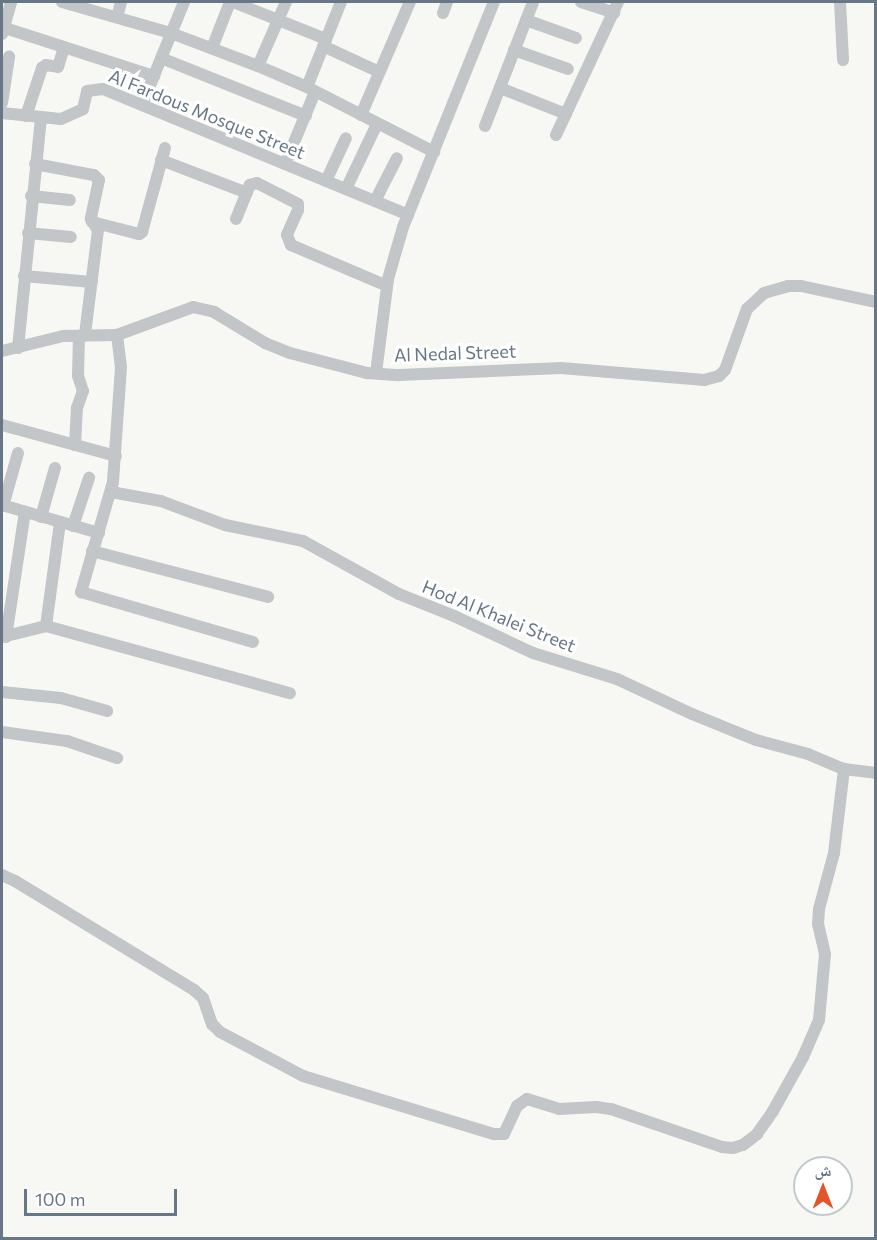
<!DOCTYPE html>
<meta charset="utf-8">
<style>
body{margin:0}
#map{position:relative;width:877px;height:1240px;overflow:hidden;background:#f7f7f4;font-family:Commissioner,"Noto Naskh Arabic",sans-serif}
div>[style]{position:absolute}
.minor>*{height:12px;margin:-6px;padding:0 6px;transform-origin:6px;border-radius:6px;background:#c2c6c9}
span{translate:-50% -50%;white-space:nowrap;text-align:center;line-height:1.15;-webkit-text-stroke:6px #fff;paint-order:stroke}
.street-label{font-size:18px;color:#667785}
.frame{position:absolute;inset:0;border:3px solid #667785;pointer-events:none}
.north{position:absolute;left:793px;top:1156px;width:60px;height:60px;box-sizing:border-box;background:#fff;border:2px solid #c2c9ce;border-radius:50%;rotate:0deg;font-size:16px;font-weight:700;line-height:24px;text-align:center;color:#667785}
.north::after{content:'';display:block;margin:auto;width:21px;height:27px;background:#e35428;clip-path:polygon(50% 0,100% 100%,50% 72%,0 100%)}
.scale{position:absolute;left:24px;top:1189px;width:153px;height:27px;box-sizing:border-box;border:3px solid #667785;border-top:0;padding-left:8px;font-size:18px;line-height:21px;white-space:nowrap;color:#667785;-webkit-text-stroke:4px #fff;paint-order:stroke}
</style>
<div id="map">
<div class="minor">
<i style="left:62px;top:2px;width:113px;rotate:15.9deg"></i>
<i style="left:171px;top:33px;width:93px;rotate:20.8deg"></i>
<i style="left:258px;top:66px;width:53px;rotate:23.2deg"></i>
<i style="left:307px;top:87px;width:143px;rotate:27.1deg"></i>
<i style="left:233px;top:2px;width:100px;rotate:21.7deg"></i>
<i style="left:581px;top:2px;width:35px;rotate:18deg"></i>
<i style="left:840px;top:2px;width:58px;rotate:87deg"></i>
<i style="left:443px;top:13px;width:12px;rotate:-70deg"></i>
<i style="left:117px;top:17px;width:16px;rotate:-75deg"></i>
<i style="left:526px;top:20px;width:53px;rotate:19.8deg"></i>
<i style="left:2px;top:27px;width:160px;rotate:17.9deg"></i>
<i style="left:2px;top:34px;width:33px;rotate:-74deg"></i>
<i style="left:323px;top:46px;width:57px;rotate:24.8deg"></i>
<i style="left:212px;top:48px;width:49px;rotate:-68.6deg"></i>
<i style="left:514px;top:50px;width:57px;rotate:19.4deg"></i>
<i style="left:161px;top:58px;width:156px;rotate:21.8deg"></i>
<i style="left:258px;top:66px;width:70px;rotate:-66.4deg"></i>
<i style="left:307px;top:87px;width:92px;rotate:-68.2deg"></i>
<i style="left:500px;top:88px;width:71px;rotate:21.5deg"></i>
<i style="left:2px;top:103px;width:47px;rotate:-81.3deg"></i>
<i style="left:142px;top:105px;width:111px;rotate:-67.8deg"></i>
<i style="left:2px;top:113px;width:59px;rotate:5.8deg"></i>
<i style="left:61px;top:119px;width:24px;rotate:-24deg"></i>
<i style="left:83px;top:109px;width:18px;rotate:-77deg"></i>
<i style="left:87px;top:91px;width:16px;rotate:-7deg"></i>
<i style="left:103px;top:89px;width:330px;rotate:22.4deg"></i>
<i style="left:361px;top:115px;width:123px;rotate:-66.6deg"></i>
<i style="left:26px;top:116px;width:51px;rotate:-71.6deg"></i>
<i style="left:42px;top:68px;width:5px;rotate:-37deg"></i>
<i style="left:46px;top:65px;width:12px;rotate:9deg"></i>
<i style="left:58px;top:67px;width:21px;rotate:-73deg"></i>
<i style="left:485px;top:126px;width:133px;rotate:-68.8deg"></i>
<i style="left:556px;top:135px;width:147px;rotate:-65deg"></i>
<i style="left:161px;top:160px;width:92px;rotate:21deg"></i>
<i style="left:35px;top:164px;width:60px;rotate:10.6deg"></i>
<i style="left:94px;top:175px;width:7px;rotate:45deg"></i>
<i style="left:99px;top:180px;width:40px;rotate:102deg"></i>
<i style="left:91px;top:219px;width:13px;rotate:58deg"></i>
<i style="left:98px;top:230px;width:106px;rotate:97.1deg"></i>
<i style="left:285px;top:164px;width:78px;rotate:-67.4deg"></i>
<i style="left:326px;top:181px;width:47px;rotate:-65.1deg"></i>
<i style="left:346px;top:189px;width:72px;rotate:-64.5deg"></i>
<i style="left:31px;top:196px;width:39px;rotate:6deg"></i>
<i style="left:375px;top:201px;width:48px;rotate:-62.9deg"></i>
<i style="left:236px;top:219px;width:37px;rotate:-68deg"></i>
<i style="left:250px;top:185px;width:7px;rotate:-16deg"></i>
<i style="left:257px;top:183px;width:46px;rotate:27.1deg"></i>
<i style="left:298px;top:204px;width:6px;rotate:90deg"></i>
<i style="left:298px;top:210px;width:27px;rotate:114deg"></i>
<i style="left:287px;top:235px;width:11px;rotate:68deg"></i>
<i style="left:291px;top:245px;width:104px;rotate:23.1deg"></i>
<i style="left:92px;top:222px;width:49px;rotate:14.3deg"></i>
<i style="left:139px;top:234px;width:4px;rotate:-34deg"></i>
<i style="left:142px;top:232px;width:87px;rotate:-74.7deg"></i>
<i style="left:28px;top:233px;width:43px;rotate:5.3deg"></i>
<i style="left:24px;top:276px;width:68px;rotate:5deg"></i>
<i style="left:117px;top:335px;width:32px;rotate:83deg"></i>
<i style="left:121px;top:367px;width:115px;rotate:94deg"></i>
<i style="left:113px;top:482px;width:115px;rotate:106.2deg"></i>
<i style="left:81px;top:592px;width:179px;rotate:16.2deg"></i>
<i style="left:18px;top:348px;width:231px;rotate:-84.3deg"></i>
<i style="left:2px;top:351px;width:63px;rotate:-13.8deg"></i>
<i style="left:63px;top:336px;width:54px;rotate:-1.1deg"></i>
<i style="left:117px;top:335px;width:81px;rotate:-20.2deg"></i>
<i style="left:193px;top:307px;width:22px;rotate:13deg"></i>
<i style="left:214px;top:312px;width:60px;rotate:31.3deg"></i>
<i style="left:265px;top:343px;width:27px;rotate:22deg"></i>
<i style="left:290px;top:353px;width:80px;rotate:14.6deg"></i>
<i style="left:367px;top:373px;width:32px;rotate:4deg"></i>
<i style="left:399px;top:375px;width:162px;rotate:-2.5deg"></i>
<i style="left:561px;top:368px;width:144px;rotate:4.8deg"></i>
<i style="left:704px;top:380px;width:16px;rotate:-15deg"></i>
<i style="left:719px;top:376px;width:8px;rotate:-45deg"></i>
<i style="left:725px;top:370px;width:65px;rotate:-70.2deg"></i>
<i style="left:747px;top:309px;width:23px;rotate:-43deg"></i>
<i style="left:764px;top:293px;width:25px;rotate:-16deg"></i>
<i style="left:788px;top:286px;width:13px"></i>
<i style="left:801px;top:286px;width:77px;rotate:12deg"></i>
<i style="left:376px;top:373px;width:95px;rotate:-82.7deg"></i>
<i style="left:388px;top:279px;width:54px;rotate:-73.9deg"></i>
<i style="left:403px;top:227px;width:243px;rotate:-68deg"></i>
<i style="left:2px;top:425px;width:118px;rotate:15.2deg"></i>
<i style="left:75px;top:445px;width:37px;rotate:-87deg"></i>
<i style="left:77px;top:408px;width:18px;rotate:-71deg"></i>
<i style="left:83px;top:391px;width:16px;rotate:-108deg"></i>
<i style="left:78px;top:376px;width:40px;rotate:-88.6deg"></i>
<i style="left:111px;top:492px;width:51px;rotate:10.2deg"></i>
<i style="left:161px;top:501px;width:68px;rotate:20.6deg"></i>
<i style="left:225px;top:525px;width:80px;rotate:11.6deg"></i>
<i style="left:303px;top:541px;width:110px;rotate:28.9deg"></i>
<i style="left:399px;top:594px;width:59px;rotate:21.8deg"></i>
<i style="left:454px;top:616px;width:87px;rotate:25.1deg"></i>
<i style="left:533px;top:653px;width:88px;rotate:17.2deg"></i>
<i style="left:617px;top:679px;width:83px;rotate:25deg"></i>
<i style="left:692px;top:714px;width:69px;rotate:22.1deg"></i>
<i style="left:756px;top:740px;width:54px;rotate:15.1deg"></i>
<i style="left:808px;top:754px;width:39px;rotate:23deg"></i>
<i style="left:844px;top:769px;width:32px;rotate:7deg"></i>
<i style="left:2px;top:505px;width:101px;rotate:16.1deg"></i>
<i style="left:3px;top:506px;width:55px;rotate:-74.2deg"></i>
<i style="left:41px;top:517px;width:51px;rotate:-74.1deg"></i>
<i style="left:73px;top:526px;width:51px;rotate:-71.6deg"></i>
<i style="left:92px;top:551px;width:182px;rotate:14.6deg"></i>
<i style="left:46px;top:626px;width:105px;rotate:-82.3deg"></i>
<i style="left:2px;top:637px;width:45px;rotate:-14deg"></i>
<i style="left:46px;top:626px;width:253px;rotate:15.4deg"></i>
<i style="left:6px;top:637px;width:126px;rotate:-81.4deg"></i>
<i style="left:2px;top:692px;width:59px;rotate:5.8deg"></i>
<i style="left:61px;top:698px;width:48px;rotate:15.8deg"></i>
<i style="left:2px;top:732px;width:66px;rotate:7.9deg"></i>
<i style="left:67px;top:741px;width:53px;rotate:18.8deg"></i>
<i style="left:2px;top:875px;width:14px;rotate:25deg"></i>
<i style="left:15px;top:881px;width:210px;rotate:31.3deg"></i>
<i style="left:194px;top:990px;width:12px;rotate:42deg"></i>
<i style="left:203px;top:998px;width:28px;rotate:71deg"></i>
<i style="left:212px;top:1024px;width:11px;rotate:45deg"></i>
<i style="left:220px;top:1032px;width:94px;rotate:27.9deg"></i>
<i style="left:303px;top:1076px;width:200px;rotate:16.9deg"></i>
<i style="left:494px;top:1134px;width:10px"></i>
<i style="left:504px;top:1134px;width:31px;rotate:-65deg"></i>
<i style="left:517px;top:1106px;width:12px;rotate:-35deg"></i>
<i style="left:527px;top:1099px;width:34px;rotate:17deg"></i>
<i style="left:559px;top:1109px;width:37px;rotate:-3deg"></i>
<i style="left:596px;top:1107px;width:15px;rotate:8deg"></i>
<i style="left:611px;top:1109px;width:117px;rotate:18.9deg"></i>
<i style="left:722px;top:1147px;width:11px;rotate:5deg"></i>
<i style="left:733px;top:1148px;width:10px;rotate:-17deg"></i>
<i style="left:743px;top:1145px;width:18px;rotate:-38deg"></i>
<i style="left:757px;top:1134px;width:28px;rotate:-55deg"></i>
<i style="left:773px;top:1111px;width:62px;rotate:-60.9deg"></i>
<i style="left:803px;top:1057px;width:40px;rotate:-66.6deg"></i>
<i style="left:819px;top:1020px;width:66px;rotate:-84.8deg"></i>
<i style="left:825px;top:954px;width:31px;rotate:-103deg"></i>
<i style="left:818px;top:924px;width:15px;rotate:-86deg"></i>
<i style="left:819px;top:909px;width:58px;rotate:-75deg"></i>
<i style="left:834px;top:853px;width:85px;rotate:-83.2deg"></i>
</div>
<div class="street-label">
<span style="left:207px;top:114px;rotate:22deg">Al Fardous Mosque Street</span>
<span style="left:455px;top:353px;rotate:-2deg">Al Nedal Street</span>
<span style="left:499px;top:616px;rotate:22deg">Hod Al Khalei Street</span>
</div>
<div class="frame"></div>
<div class="north">ش</div>
<div class="scale">100 m</div>
</div>
